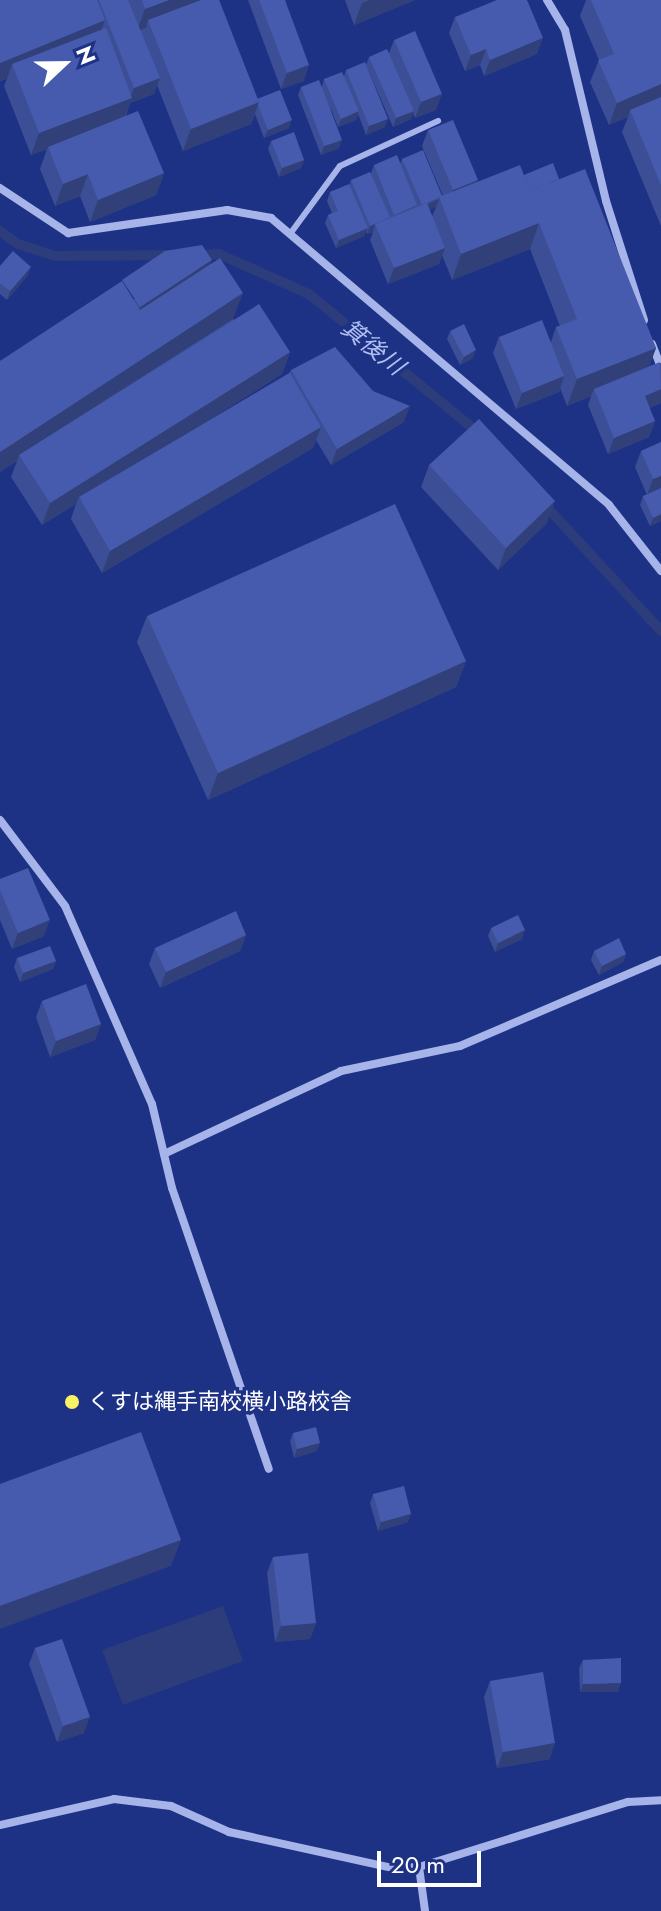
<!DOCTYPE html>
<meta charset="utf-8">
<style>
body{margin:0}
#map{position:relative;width:661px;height:1911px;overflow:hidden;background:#1e3285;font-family:Jost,"Noto Sans JP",sans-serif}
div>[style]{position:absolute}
.water>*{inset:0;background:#2d3c7b}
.stream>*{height:10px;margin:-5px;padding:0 5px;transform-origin:5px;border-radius:5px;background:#2d3c7b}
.lane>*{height:6px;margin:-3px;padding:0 3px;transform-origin:3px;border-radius:3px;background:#a6b4ea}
.street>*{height:8px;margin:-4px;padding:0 4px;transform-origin:4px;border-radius:4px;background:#a6b4ea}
.wall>*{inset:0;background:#3c4e95}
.shaded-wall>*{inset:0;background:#314079}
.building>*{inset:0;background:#465bad}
.dots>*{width:22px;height:22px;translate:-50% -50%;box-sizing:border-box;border:4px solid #1e3285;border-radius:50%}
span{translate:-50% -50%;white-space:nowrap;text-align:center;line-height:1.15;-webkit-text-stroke:7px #1e3285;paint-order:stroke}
.poi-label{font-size:22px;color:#fff}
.left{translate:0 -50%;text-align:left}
.water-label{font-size:24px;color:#b1bff2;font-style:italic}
.north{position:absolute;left:24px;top:24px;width:80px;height:80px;-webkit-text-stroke:6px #1e3285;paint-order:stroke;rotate:68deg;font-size:22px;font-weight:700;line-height:32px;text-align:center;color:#fff}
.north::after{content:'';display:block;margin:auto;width:28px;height:36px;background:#fff;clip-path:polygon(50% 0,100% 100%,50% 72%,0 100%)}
.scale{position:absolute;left:377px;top:1851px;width:104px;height:36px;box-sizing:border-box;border:4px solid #fff;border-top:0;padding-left:10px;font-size:24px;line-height:28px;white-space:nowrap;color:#fff;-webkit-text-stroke:6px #1e3285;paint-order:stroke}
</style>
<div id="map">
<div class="water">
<i style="clip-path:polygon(223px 1606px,243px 1661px,123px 1705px,102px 1650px)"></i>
</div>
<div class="stream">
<i style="left:0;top:231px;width:22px;rotate:36deg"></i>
<i style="left:18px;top:244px;width:40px;rotate:18deg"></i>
<i style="left:56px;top:256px;width:116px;rotate:-0.5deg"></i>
<i style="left:196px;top:255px;width:23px;rotate:-2deg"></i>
<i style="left:219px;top:254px;width:98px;rotate:24deg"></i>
<i style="left:309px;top:294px;width:222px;rotate:39.3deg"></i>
<i style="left:543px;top:503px;width:174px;rotate:47.3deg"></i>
</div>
<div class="lane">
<i style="left:290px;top:234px;width:84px;rotate:-53.7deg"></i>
<i style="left:340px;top:166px;width:108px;rotate:-24.7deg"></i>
</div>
<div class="street">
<i style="left:547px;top:0;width:35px;rotate:59deg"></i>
<i style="left:565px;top:30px;width:176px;rotate:76.5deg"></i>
<i style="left:606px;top:201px;width:125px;rotate:72.3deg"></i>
<i style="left:0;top:188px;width:82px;rotate:33.5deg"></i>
<i style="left:68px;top:233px;width:161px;rotate:-8.2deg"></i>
<i style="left:227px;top:210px;width:45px;rotate:10.3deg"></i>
<i style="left:271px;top:218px;width:443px;rotate:40.3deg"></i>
<i style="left:609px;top:505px;width:84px;rotate:51.8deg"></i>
<i style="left:652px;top:344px;width:25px;rotate:69deg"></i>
<i style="left:0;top:820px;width:108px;rotate:52.9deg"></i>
<i style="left:65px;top:906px;width:216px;rotate:66.3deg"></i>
<i style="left:152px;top:1104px;width:86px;rotate:76.6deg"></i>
<i style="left:172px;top:1188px;width:297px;rotate:71deg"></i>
<i style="left:164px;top:1154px;width:195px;rotate:-25.1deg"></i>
<i style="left:341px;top:1071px;width:122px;rotate:-11.9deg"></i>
<i style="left:460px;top:1046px;width:219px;rotate:-23.2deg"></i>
<i style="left:0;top:1825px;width:117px;rotate:-12.8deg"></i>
<i style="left:114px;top:1799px;width:57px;rotate:7deg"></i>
<i style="left:171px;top:1806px;width:64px;rotate:24.1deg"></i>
<i style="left:229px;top:1832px;width:168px;rotate:12.4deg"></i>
<i style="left:393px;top:1868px;width:26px;rotate:-2deg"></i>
<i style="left:419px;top:1867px;width:219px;rotate:-17.3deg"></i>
<i style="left:628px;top:1802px;width:33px;rotate:-3deg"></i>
<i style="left:419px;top:1867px;width:44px;rotate:82.2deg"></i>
</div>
<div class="wall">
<i style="clip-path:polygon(0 0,219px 0,257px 99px,289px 128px,264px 138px,255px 114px,251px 124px,183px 151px,157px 85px,154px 94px,130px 103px,126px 116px,164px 173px,156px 195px,90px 222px,80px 196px,55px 206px,40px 169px,47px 149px,31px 155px,4px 86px,7px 79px,0 81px)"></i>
<i style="clip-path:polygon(248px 0,285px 0,304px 81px,281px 89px)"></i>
<i style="clip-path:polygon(345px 0,415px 0,354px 25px)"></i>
<i style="clip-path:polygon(586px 0,661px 0,661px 226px,622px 132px,628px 117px,609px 125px,590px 82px,599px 60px,580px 16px)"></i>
<i style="clip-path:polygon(455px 17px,537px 54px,484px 76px,480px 65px,465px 71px,449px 33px)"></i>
<i style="clip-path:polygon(394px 40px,436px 110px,415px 118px,413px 113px,411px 119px,393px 127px,366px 65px,369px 57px,389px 53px)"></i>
<i style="clip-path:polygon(346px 70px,385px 127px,366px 135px,358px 114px,356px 120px,338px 127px,330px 107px,339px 148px,321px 155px,298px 95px,301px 87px,322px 87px,324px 79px,344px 76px)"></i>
<i style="clip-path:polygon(evenodd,428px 130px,476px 182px,524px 175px,559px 179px,656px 348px,649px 366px,661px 363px,661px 403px,649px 408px,655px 421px,649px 437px,608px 454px,588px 405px,591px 396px,567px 406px,560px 388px,559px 392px,516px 409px,493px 353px,499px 337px,551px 342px,556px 327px,560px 326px,530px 249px,452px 280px,442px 255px,439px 264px,388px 284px,370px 240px,373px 232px,367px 234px,366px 231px,364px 236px,336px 248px,325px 223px,328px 215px,332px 213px,327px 201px,330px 192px,349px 186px,351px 180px,371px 173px,374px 165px,400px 164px,402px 159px,443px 196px,422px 146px,428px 130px,436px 207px,432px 216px,429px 210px,436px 207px)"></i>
<i style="clip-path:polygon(271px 141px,304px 160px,301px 168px,279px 177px,268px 149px)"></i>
<i style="clip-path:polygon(210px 264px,233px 319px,290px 352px,282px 374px,201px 425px,289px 373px,291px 370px,373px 391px,404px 422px,331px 465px,316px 440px,313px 448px,102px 573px,71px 519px,76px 504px,42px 525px,11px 477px,17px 461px,0 472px,0 361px)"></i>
<i style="clip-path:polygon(0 266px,28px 275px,7px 300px,0 294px)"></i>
<i style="clip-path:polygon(450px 331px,473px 358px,460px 365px,447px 339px)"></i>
<i style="clip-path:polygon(661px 442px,661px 521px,650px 526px,640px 505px,643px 496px,647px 495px,635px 467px,641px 451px)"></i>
<i style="clip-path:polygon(429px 465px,547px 523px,498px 570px,421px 487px)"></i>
<i style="clip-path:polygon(147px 616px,466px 661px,456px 687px,208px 800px,137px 642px)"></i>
<i style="clip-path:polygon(0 879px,44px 936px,12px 949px,0 920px)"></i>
<i style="clip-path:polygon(491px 928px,522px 939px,495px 952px,488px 936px)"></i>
<i style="clip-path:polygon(246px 935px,240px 951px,160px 988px,149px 964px,155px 948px)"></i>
<i style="clip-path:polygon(594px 951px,626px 954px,623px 962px,599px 975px,591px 960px)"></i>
<i style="clip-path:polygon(17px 958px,56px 961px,53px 969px,20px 982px,14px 967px)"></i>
<i style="clip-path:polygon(42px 1001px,101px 1024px,95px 1040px,50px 1057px,36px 1017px)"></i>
<i style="clip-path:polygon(293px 1433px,317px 1451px,294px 1458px,290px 1441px)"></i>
<i style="clip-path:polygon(373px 1494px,408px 1522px,378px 1531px,370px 1503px)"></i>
<i style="clip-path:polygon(273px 1557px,316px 1623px,310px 1639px,275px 1642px,267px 1573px)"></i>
<i style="clip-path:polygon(35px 1648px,84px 1733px,57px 1742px,29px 1664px)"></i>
<i style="clip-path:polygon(583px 1660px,618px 1692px,580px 1692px,579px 1668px)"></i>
<i style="clip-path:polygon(490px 1681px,550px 1759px,497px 1768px,484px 1697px)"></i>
</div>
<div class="shaded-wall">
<i style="clip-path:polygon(169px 0,215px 0,148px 20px,146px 28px,137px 31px,145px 9px)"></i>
<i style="clip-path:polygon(370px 0,415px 0,354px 25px,362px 3px)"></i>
<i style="clip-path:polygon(105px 20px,97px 42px,12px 64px,7px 79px,0 81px,0 63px)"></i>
<i style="clip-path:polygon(543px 38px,537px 54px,484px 76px,490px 60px)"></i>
<i style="clip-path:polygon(486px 49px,480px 65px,465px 71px,471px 55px)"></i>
<i style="clip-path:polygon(309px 65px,304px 81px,281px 89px,287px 73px)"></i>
<i style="clip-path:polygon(160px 78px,154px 94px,130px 103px,124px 119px,31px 155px,39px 133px,130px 98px,134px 88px)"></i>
<i style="clip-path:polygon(661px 84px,661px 102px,630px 110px,628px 117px,609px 125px,617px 103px)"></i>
<i style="clip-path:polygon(442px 94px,436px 110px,415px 118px,421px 102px)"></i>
<i style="clip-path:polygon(259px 102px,251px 124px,183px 151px,191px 129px)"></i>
<i style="clip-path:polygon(359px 111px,356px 120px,338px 127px,341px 119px)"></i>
<i style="clip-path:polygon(414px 111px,411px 119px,393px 127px,396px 118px)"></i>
<i style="clip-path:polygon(388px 119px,385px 127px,366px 135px,369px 126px)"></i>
<i style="clip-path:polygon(292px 120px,289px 128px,264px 138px,268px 130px)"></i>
<i style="clip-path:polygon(342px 140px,339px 148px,321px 155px,324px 146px)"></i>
<i style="clip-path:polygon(304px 160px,301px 168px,279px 177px,282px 168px)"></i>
<i style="clip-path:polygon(164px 173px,156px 195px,90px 222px,98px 200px)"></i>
<i style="clip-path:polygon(88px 174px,80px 196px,55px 206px,63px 184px)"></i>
<i style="clip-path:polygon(478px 180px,472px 196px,447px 206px,453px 190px)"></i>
<i style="clip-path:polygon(439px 199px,436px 207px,420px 214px,423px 206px)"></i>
<i style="clip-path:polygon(390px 217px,375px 224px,373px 232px,367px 234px,370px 226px)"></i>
<i style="clip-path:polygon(539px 223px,530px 249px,452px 280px,461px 254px)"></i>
<i style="clip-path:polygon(368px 228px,364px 236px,336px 248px,339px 240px)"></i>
<i style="clip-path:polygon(445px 248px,439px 264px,388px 284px,394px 268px)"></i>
<i style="clip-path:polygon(212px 260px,206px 276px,135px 323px,140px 307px)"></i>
<i style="clip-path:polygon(31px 267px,28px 275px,7px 300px,10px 291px)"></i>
<i style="clip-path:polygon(243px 293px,233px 319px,19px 455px,17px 461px,0 472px,0 452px)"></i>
<i style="clip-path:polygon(656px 348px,646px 375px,594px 389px,591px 396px,567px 406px,577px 379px)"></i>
<i style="clip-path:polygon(476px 350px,473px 358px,460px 365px,464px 357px)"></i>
<i style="clip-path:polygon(290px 352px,282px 374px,81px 501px,79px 497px,76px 504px,42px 525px,50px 503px)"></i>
<i style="clip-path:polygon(564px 376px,559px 392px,516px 409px,522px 393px)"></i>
<i style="clip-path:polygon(661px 389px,661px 403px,639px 412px,645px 396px)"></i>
<i style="clip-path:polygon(410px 406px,404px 422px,331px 465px,337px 449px)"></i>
<i style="clip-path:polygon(655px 421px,649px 437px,608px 454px,614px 438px)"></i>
<i style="clip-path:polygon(321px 427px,313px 448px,102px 573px,110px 551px)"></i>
<i style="clip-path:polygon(661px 476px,661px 489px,647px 495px,653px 479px)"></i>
<i style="clip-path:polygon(555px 501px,547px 523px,498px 570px,506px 548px)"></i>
<i style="clip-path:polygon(661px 514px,661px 521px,650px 526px,653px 518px)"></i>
<i style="clip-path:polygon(466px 661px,456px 687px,208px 800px,218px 773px)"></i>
<i style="clip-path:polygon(50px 920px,44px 936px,12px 949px,18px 933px)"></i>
<i style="clip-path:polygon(525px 930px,522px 939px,495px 952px,498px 943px)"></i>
<i style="clip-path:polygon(246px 935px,240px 951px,160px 988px,166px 972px)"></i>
<i style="clip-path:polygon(626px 954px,623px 962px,599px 975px,602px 966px)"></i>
<i style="clip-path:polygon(56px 961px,53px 969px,20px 982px,23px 973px)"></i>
<i style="clip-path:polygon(101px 1024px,95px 1040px,50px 1057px,56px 1041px)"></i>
<i style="clip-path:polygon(320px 1443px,317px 1451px,294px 1458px,297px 1449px)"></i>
<i style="clip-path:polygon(411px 1514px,408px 1522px,378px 1531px,381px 1522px)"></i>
<i style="clip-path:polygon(181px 1540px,171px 1566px,0 1629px,0 1606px)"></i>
<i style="clip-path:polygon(316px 1623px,310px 1639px,275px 1642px,281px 1626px)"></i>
<i style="clip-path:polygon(621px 1683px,618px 1692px,580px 1692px,583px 1684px)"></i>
<i style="clip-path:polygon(90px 1717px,84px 1733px,57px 1742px,63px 1726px)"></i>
<i style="clip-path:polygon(555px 1743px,550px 1759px,497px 1768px,503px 1752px)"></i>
</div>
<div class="building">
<i style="clip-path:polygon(0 0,97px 0,105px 20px,0 63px)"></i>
<i style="clip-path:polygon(99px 0,128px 0,160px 78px,134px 88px)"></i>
<i style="clip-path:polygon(142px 0,169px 0,145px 9px)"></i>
<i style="clip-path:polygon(201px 0,219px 0,259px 102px,191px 129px,148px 20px)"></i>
<i style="clip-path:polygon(259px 0,285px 0,309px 65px,287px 73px)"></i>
<i style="clip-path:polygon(497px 0,527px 0,543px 38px,490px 60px,486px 49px,471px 55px,455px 17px)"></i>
<i style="clip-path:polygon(591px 0,661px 0,661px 84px,617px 103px,598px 60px,614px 54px)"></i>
<i style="clip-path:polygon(106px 28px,132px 98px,39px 133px,12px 64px)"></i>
<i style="clip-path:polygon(415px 31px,442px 94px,421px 102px,394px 40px)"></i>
<i style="clip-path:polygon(387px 49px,414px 111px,396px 118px,369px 57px)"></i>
<i style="clip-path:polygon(365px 62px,388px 119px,369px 126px,346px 70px)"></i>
<i style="clip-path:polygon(342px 72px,359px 111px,341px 119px,324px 79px)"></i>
<i style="clip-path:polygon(319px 80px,342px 140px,324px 146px,301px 87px)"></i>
<i style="clip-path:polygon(280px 90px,292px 120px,268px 130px,258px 105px,259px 102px,257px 99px)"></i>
<i style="clip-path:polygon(661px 97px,661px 185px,630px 110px)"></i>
<i style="clip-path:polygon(138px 111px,164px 173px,98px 200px,88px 174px,63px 184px,48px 147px)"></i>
<i style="clip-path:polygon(453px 120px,478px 180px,453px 190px,428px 130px)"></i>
<i style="clip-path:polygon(294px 132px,304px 160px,282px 168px,271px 141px)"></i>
<i style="clip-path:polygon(423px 150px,442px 196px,422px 205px,402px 159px)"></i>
<i style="clip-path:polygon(397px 155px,417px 205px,394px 215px,374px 165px)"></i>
<i style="clip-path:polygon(553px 163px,559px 179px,530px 191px,524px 175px)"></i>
<i style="clip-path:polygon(520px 165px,530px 191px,585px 169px,656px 348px,577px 379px,556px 327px,577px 319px,539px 223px,461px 254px,439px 197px)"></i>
<i style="clip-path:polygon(370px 172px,390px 217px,370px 226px,351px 180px)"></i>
<i style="clip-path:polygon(349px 184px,368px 228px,339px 240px,328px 215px,338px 211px,330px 192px)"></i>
<i style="clip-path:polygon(427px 203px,445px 248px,394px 268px,375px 224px)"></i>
<i style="clip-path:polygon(202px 245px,212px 260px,140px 307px,122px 280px,165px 251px)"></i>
<i style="clip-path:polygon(13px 251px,31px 267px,10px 291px,0 283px,0 266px)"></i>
<i style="clip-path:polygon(220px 258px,243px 293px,0 452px,0 361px,122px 281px,140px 310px)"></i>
<i style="clip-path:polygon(259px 304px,290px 352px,50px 503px,19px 455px)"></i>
<i style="clip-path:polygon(542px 320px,564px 376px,522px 393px,499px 337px)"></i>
<i style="clip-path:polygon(464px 324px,476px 350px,464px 357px,450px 331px)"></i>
<i style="clip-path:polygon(335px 347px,373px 391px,410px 406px,337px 449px,291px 370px)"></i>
<i style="clip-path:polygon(660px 362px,661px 389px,645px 396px,655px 421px,614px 438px,594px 389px)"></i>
<i style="clip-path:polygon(290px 373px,321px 427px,110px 551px,79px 497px)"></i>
<i style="clip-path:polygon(479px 419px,555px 501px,506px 548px,429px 465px)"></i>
<i style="clip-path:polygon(661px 442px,661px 476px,653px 479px,641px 451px)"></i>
<i style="clip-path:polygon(661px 488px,661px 514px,653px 518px,643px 496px)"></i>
<i style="clip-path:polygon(395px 504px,466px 661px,218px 773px,147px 616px)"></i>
<i style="clip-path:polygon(28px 868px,50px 920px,18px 933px,0 890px,0 879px)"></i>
<i style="clip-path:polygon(236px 911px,246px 935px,166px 972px,155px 948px)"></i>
<i style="clip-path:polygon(518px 915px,525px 930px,498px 943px,491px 928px)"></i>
<i style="clip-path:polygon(619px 938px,626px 954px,602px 966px,594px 951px)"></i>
<i style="clip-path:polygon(50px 946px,56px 961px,23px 973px,17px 958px)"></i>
<i style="clip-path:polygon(86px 984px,101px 1024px,56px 1041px,42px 1001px)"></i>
<i style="clip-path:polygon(316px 1427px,320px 1443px,297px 1449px,293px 1433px)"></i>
<i style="clip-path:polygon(141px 1432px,181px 1540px,0 1606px,0 1484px)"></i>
<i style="clip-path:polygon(404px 1486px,411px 1514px,381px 1522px,373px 1494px)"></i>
<i style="clip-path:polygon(308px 1553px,316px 1623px,281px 1626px,273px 1557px)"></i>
<i style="clip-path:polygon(62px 1639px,90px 1717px,63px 1726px,35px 1648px)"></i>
<i style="clip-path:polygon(621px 1658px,621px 1683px,583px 1684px,583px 1660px)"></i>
<i style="clip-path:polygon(543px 1672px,555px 1743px,503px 1752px,490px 1681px)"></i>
</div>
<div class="dots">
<i style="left:72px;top:1402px;background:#f9f265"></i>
</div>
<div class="poi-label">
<span class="left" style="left:88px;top:1402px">くすは縄手南校横小路校舎</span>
</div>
<div class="water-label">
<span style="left:373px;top:347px;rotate:39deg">箕後川</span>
</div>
<div class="north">N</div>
<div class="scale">20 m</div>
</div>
